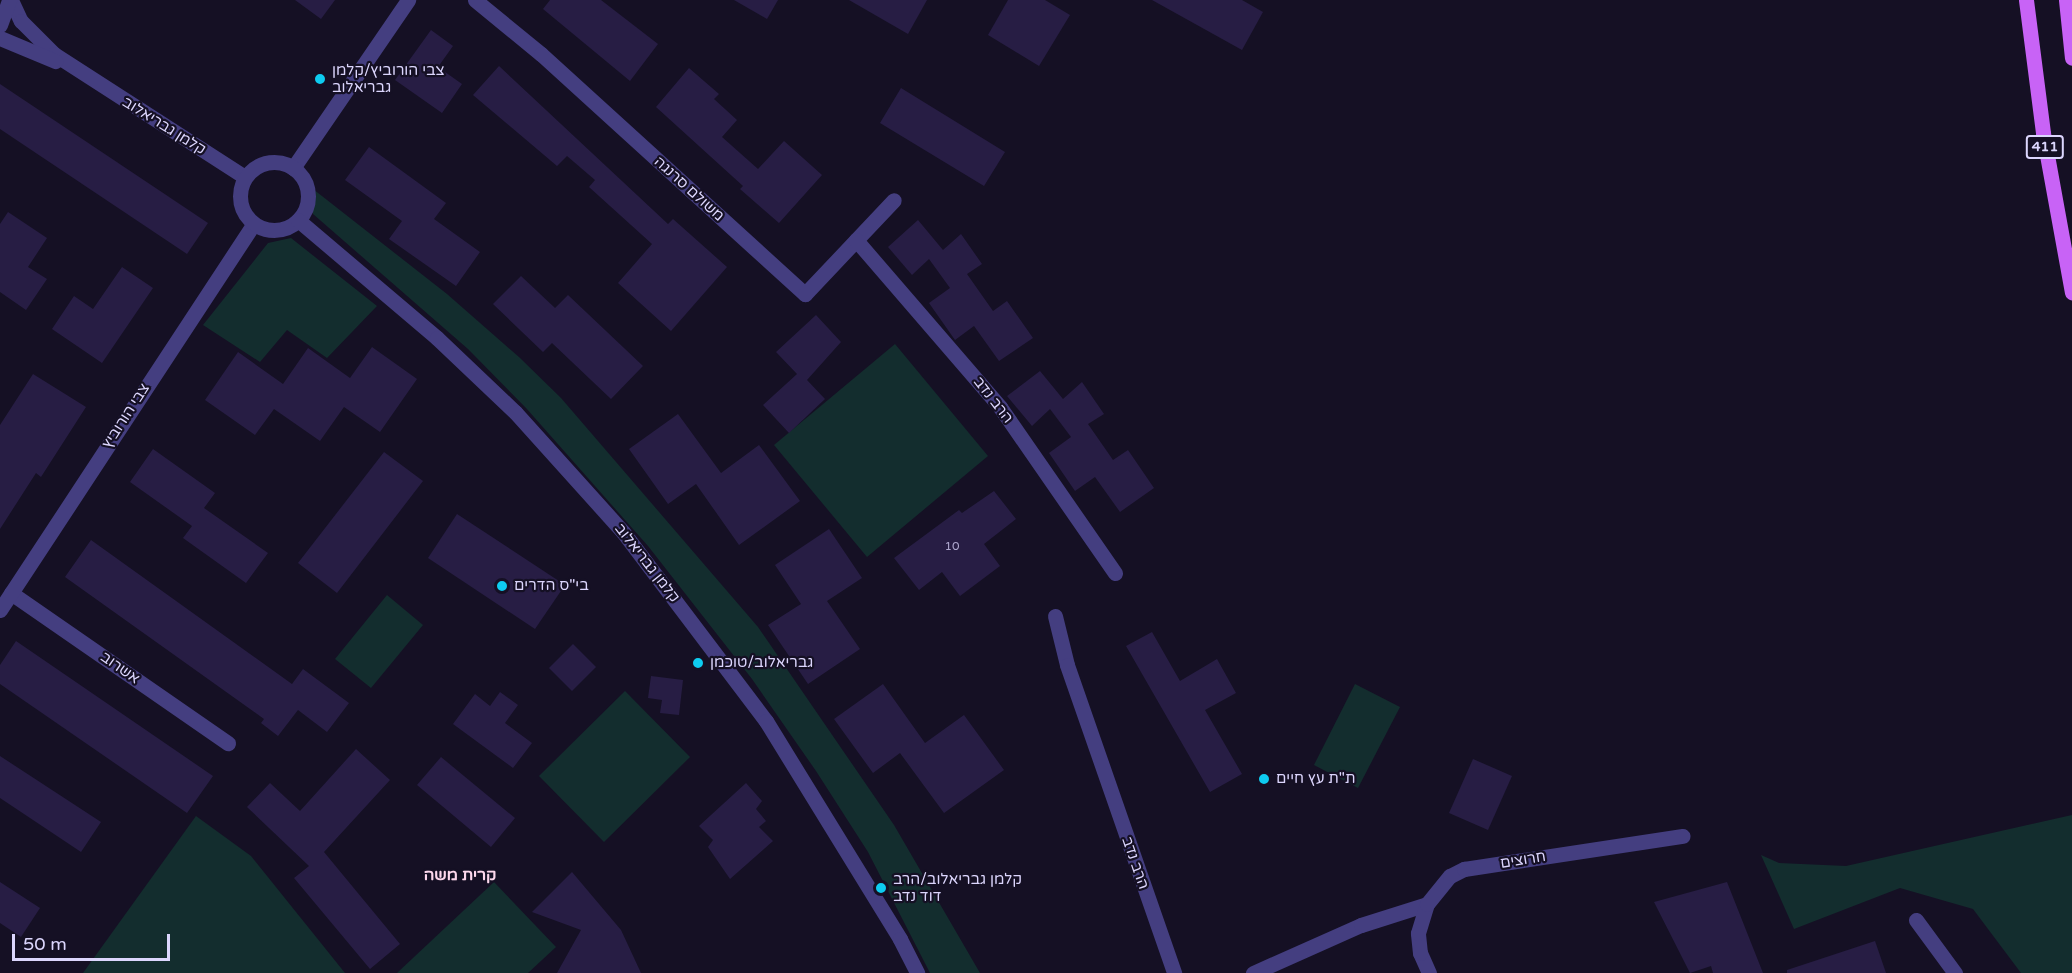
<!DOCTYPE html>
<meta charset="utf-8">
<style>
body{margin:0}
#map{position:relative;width:2072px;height:973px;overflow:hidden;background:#151024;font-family:"Varela Round",Heebo,sans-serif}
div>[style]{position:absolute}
.green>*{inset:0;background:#132d2e}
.building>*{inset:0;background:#271d44}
.minor>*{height:15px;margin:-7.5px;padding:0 7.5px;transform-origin:7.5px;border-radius:7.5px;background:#443e80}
.tertiary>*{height:15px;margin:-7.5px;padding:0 7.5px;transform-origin:7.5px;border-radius:7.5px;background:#443e80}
.tertiary>.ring{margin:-7.5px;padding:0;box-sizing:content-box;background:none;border:15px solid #443e80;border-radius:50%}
.primary>*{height:15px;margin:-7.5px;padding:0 7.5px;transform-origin:7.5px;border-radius:7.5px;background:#c863f6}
.dots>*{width:16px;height:16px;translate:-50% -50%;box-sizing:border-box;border:3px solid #151024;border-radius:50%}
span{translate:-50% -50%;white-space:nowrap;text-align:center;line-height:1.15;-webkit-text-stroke:4.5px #151024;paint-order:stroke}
.number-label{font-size:12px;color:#afa8cf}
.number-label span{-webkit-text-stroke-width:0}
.shield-label span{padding:2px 4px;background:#151024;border:2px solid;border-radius:4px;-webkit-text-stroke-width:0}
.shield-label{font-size:14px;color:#dcd6fd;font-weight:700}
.poi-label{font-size:15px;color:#dcd6fd}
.left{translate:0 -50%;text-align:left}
.street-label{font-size:15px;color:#dcd6fd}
.neighbourhood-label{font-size:16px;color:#fdd8ed;font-weight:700}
.scale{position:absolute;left:12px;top:934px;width:158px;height:27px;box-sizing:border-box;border:3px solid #dcd6fd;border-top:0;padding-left:8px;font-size:18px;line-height:21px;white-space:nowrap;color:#dcd6fd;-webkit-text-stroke:4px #151024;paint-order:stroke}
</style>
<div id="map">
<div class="green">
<i style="clip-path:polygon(313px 189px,447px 294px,519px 357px,561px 398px,758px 627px,894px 825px,980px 973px,930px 973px,868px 852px,816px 771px,752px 679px,648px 546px,526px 408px,468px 349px,313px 214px)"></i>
<i style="clip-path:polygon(291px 238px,377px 306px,327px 358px,287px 330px,260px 362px,203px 325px,268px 243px)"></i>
<i style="clip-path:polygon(895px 344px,988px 456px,867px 557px,774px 445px)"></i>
<i style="clip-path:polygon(387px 595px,423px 625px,371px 688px,335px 659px)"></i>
<i style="clip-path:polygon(1355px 684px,1400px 707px,1358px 788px,1314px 765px)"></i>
<i style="clip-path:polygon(625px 691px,690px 757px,604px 842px,539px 776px)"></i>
<i style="clip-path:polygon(2072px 815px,2072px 973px,2021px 973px,1973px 909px,1900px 888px,1794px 929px,1761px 855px,1779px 863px,1846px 866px)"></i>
<i style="clip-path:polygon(196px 816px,251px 856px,345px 973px,83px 973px)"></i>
<i style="clip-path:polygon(494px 882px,556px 947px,528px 973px,397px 973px)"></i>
</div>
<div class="building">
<i style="clip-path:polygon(295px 0,335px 0,321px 19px)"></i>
<i style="clip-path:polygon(550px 0,601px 0,658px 44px,630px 81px,543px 9px)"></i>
<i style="clip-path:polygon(734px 0,778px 0,767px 19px)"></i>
<i style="clip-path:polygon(849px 0,927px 0,908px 34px)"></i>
<i style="clip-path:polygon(1008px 0,1045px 0,1070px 15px,1039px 66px,988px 35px)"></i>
<i style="clip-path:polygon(1152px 0,1242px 0,1263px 12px,1242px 50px)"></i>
<i style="clip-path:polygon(431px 30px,453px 46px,438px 67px,462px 84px,442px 113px,395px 80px)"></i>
<i style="clip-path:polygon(499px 66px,668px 224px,673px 219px,727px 267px,671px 331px,618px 283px,652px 244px,589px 187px,595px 180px,567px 156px,557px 166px,473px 95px)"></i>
<i style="clip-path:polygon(689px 68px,719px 94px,714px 99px,737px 120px,722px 137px,758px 169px,784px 141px,822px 175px,779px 223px,740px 189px,743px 186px,656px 107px)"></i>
<i style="clip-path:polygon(0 84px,208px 223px,187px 254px,0 129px)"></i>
<i style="clip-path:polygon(901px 88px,1005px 152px,984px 186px,880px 123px)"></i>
<i style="clip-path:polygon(369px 147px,446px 203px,434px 219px,480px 252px,456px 286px,389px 239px,402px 221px,345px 180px)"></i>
<i style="clip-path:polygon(8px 212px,47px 238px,28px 267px,47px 279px,26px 310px,0 292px,0 224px)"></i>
<i style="clip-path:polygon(918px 220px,943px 250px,961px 234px,982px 264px,967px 274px,993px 311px,1007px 301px,1033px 338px,999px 361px,974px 326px,955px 340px,929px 303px,950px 288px,929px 259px,912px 275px,888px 247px)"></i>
<i style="clip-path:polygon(122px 267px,153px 288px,102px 363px,52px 329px,74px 296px,93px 309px)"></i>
<i style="clip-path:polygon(521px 276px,555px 308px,568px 295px,643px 366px,611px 399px,552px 343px,543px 352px,493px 304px)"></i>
<i style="clip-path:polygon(816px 315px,841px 342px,807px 380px,825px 399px,789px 433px,763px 405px,797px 374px,776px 352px)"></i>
<i style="clip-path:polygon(372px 347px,417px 379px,380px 432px,344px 407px,320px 441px,274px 409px,255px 435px,205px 400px,238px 352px,283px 384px,308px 348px,350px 378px)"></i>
<i style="clip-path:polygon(1040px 371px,1063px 399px,1082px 382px,1104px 414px,1088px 424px,1113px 460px,1128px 450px,1154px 488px,1120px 512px,1095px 477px,1075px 491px,1049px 453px,1071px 437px,1050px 409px,1032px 426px,1007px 396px)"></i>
<i style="clip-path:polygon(33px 374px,86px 407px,41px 477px,36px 473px,0 529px,0 425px)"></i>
<i style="clip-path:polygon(678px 414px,721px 473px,759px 445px,800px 501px,739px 545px,696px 484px,668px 504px,629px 449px)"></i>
<i style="clip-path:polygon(153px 449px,215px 493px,204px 508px,268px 553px,246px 583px,183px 538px,192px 526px,130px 482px)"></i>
<i style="clip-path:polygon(384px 452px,423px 481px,337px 593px,298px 563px)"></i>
<i style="clip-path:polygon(994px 491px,1016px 519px,984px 544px,1000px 566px,960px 596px,942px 572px,919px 590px,894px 558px,959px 510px,962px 513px)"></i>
<i style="clip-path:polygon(457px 514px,565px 585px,535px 629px,428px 558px)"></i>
<i style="clip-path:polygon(829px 529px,862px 578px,827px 601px,860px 649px,808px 684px,768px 625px,801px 604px,775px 565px)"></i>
<i style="clip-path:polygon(91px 540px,292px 684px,303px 669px,349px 703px,327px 732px,298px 710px,278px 736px,261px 723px,264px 719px,65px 577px)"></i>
<i style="clip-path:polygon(1152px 632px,1180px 681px,1217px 659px,1236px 693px,1205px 710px,1242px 774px,1210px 792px,1126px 646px)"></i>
<i style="clip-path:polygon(16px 641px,213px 776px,187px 813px,0 684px,0 665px)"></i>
<i style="clip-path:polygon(573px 644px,596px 667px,572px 691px,549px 668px)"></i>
<i style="clip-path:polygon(651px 676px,683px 680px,679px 715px,660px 713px,662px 700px,648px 698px)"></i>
<i style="clip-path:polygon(883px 684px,925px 743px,964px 715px,1004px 770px,944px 813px,900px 753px,873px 773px,834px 719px)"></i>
<i style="clip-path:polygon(500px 692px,518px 705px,505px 723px,532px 743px,513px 768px,453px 724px,475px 694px,490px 706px)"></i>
<i style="clip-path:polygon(356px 749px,390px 780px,324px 852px,400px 944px,370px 969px,294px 878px,309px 866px,247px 807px,270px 783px,300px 811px)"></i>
<i style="clip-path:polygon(0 756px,101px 822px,81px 852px,0 798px)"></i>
<i style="clip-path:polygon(441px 757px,515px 818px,491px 847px,417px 785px)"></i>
<i style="clip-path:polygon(1473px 759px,1512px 776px,1488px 830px,1449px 813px)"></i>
<i style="clip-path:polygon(746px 783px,762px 801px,756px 809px,766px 821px,759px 827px,773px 841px,730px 879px,708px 847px,713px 840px,699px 826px)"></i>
<i style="clip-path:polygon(572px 872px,621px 930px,641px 973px,557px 973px,581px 930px,532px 912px)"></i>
<i style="clip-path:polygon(0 882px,40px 908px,21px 937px,0 923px)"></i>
<i style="clip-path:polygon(1727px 882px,1763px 973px,1713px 973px,1711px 966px,1690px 973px,1654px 902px)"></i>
<i style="clip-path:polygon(1875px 941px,1886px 973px,1787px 973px,1787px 970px)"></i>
</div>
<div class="minor">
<i style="left:475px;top:0;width:85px;rotate:39.3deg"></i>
<i style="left:541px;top:54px;width:357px;rotate:42.3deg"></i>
<i style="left:805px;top:294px;width:129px;rotate:-46.6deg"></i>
<i style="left:293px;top:168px;width:204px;rotate:-55.6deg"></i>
<i style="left:856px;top:240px;width:221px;rotate:49.2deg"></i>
<i style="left:1000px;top:407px;width:202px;rotate:55.3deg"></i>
<i style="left:11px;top:593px;width:264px;rotate:34.7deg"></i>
<i style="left:0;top:610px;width:462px;rotate:-56.7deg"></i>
<i style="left:1055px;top:616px;width:50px;rotate:76.2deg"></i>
<i style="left:1067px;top:665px;width:326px;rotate:70.8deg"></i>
<i style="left:1916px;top:920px;width:66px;rotate:53.7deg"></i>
<i style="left:1253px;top:973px;width:118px;rotate:-24deg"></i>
<i style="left:1361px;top:925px;width:69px;rotate:-17.7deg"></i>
<i style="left:1429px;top:973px;width:22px;rotate:-114deg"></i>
<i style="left:1420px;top:953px;width:20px;rotate:-96deg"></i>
<i style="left:1418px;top:933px;width:30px;rotate:-73deg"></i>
<i style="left:1427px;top:904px;width:36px;rotate:-51deg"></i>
<i style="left:1450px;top:876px;width:16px;rotate:-27deg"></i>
<i style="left:1464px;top:869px;width:221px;rotate:-8.6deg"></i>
</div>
<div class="tertiary">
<i style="left:11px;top:0;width:23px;rotate:65deg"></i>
<i style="left:21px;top:21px;width:47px;rotate:45deg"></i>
<i style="left:54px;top:54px;width:227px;rotate:32.8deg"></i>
<i style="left:0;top:25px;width:27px;rotate:-70deg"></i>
<i style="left:0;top:38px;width:60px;rotate:22.7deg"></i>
<i class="ring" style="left:240px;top:162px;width:53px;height:53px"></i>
<i style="left:298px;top:220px;width:182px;rotate:40.3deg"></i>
<i style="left:437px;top:338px;width:108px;rotate:43.5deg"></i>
<i style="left:515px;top:412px;width:161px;rotate:48deg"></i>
<i style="left:623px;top:532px;width:237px;rotate:52.9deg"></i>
<i style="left:766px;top:721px;width:256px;rotate:58.4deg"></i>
<i style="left:900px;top:939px;width:38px;rotate:63deg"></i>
</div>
<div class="primary">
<i style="left:2026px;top:0;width:134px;rotate:82.7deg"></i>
<i style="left:2043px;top:133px;width:162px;rotate:79.7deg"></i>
<i style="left:2066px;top:0;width:58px;rotate:84.1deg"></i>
</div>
<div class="dots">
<i style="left:320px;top:79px;background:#0eccf0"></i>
<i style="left:502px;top:586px;background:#0eccf0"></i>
<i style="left:698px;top:663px;background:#0eccf0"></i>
<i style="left:1264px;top:779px;background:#0eccf0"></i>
<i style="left:881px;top:888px;background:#0eccf0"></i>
</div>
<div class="number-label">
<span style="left:952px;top:547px">10</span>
</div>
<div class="shield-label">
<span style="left:2045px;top:147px">411</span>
</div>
<div class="poi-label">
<span class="left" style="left:332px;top:79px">צבי הורוביץ/קלמן<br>גבריאלוב</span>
<span class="left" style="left:514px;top:586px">בי"ס הדרים</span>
<span class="left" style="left:710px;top:663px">גבריאלוב/טוכמן</span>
<span class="left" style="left:1276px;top:779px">ת"ת עץ חיים</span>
<span class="left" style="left:893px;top:888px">קלמן גבריאלוב/הרב<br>דוד נדב</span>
</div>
<div class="street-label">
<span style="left:164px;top:126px;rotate:32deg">קלמן גבריאלוב</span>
<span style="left:689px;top:189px;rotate:42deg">משולם סרנגה</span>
<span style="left:993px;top:400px;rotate:52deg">הרב נדב</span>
<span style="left:126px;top:416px;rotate:-57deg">צבי הורוביץ</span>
<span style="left:647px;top:563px;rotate:52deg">קלמן גבריאלוב</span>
<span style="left:120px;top:668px;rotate:35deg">אשרוב</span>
<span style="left:1523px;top:860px;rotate:-9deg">חרוצים</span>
<span style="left:1135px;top:863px;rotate:71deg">הרב נדב</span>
</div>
<div class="neighbourhood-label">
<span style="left:460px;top:875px">קרית משה</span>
</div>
<div class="scale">50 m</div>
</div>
